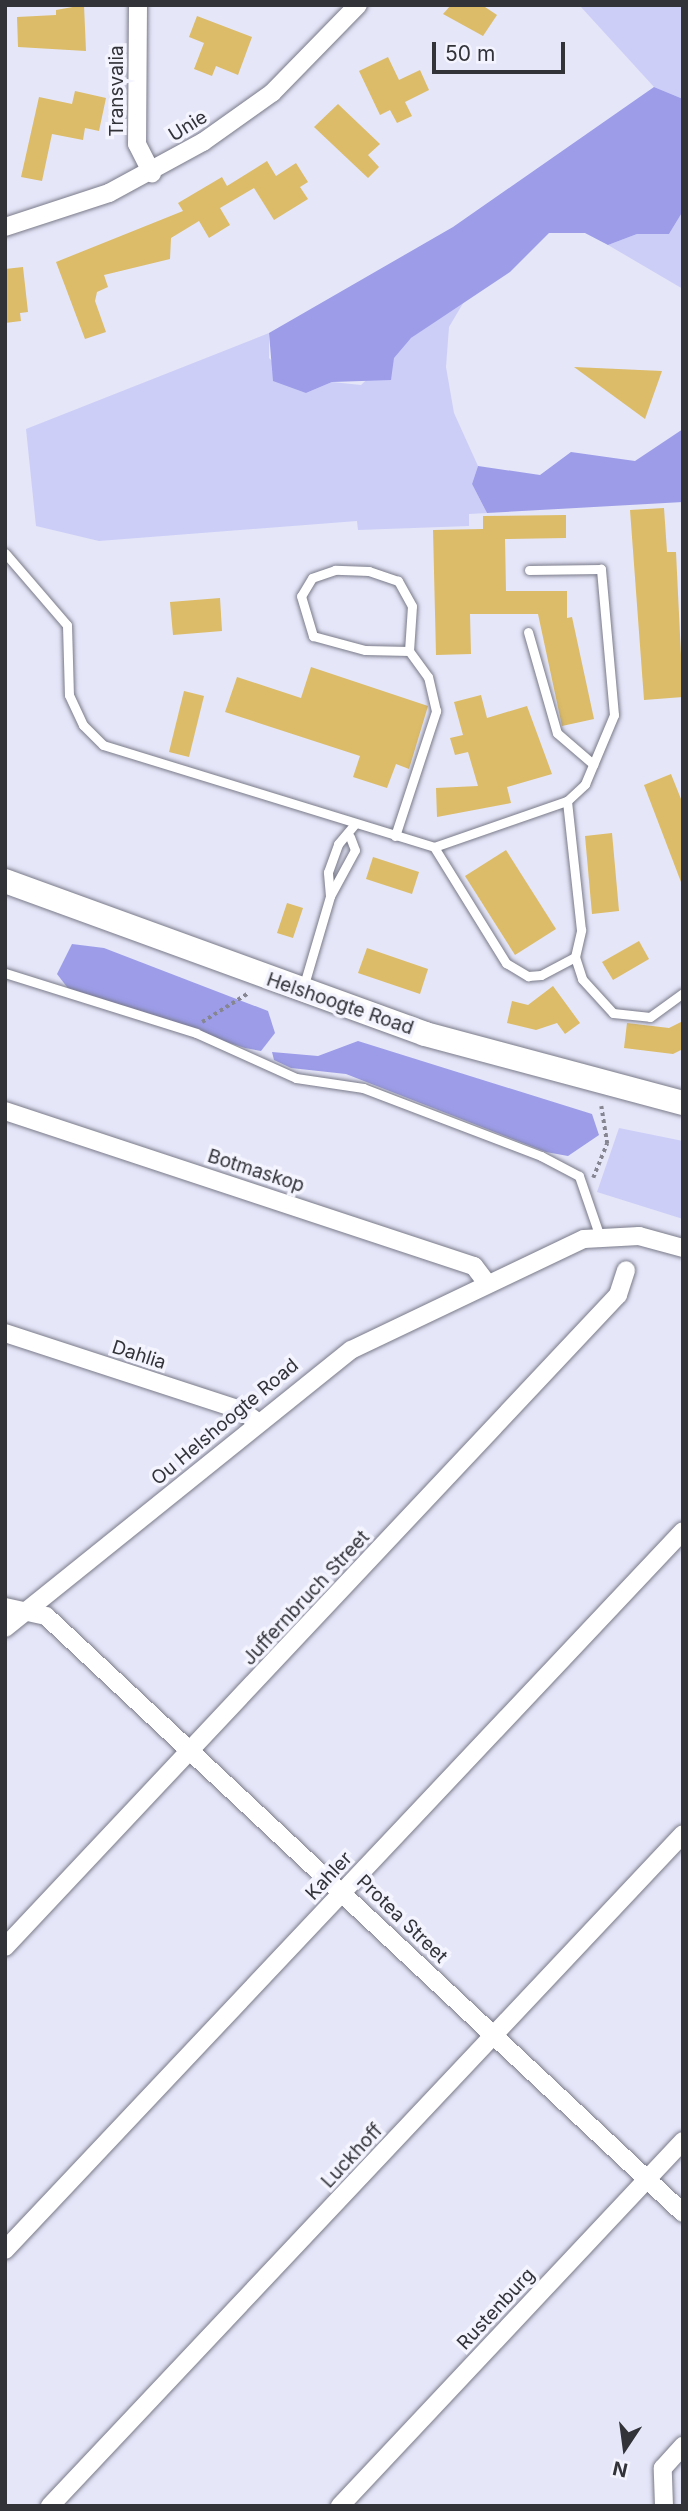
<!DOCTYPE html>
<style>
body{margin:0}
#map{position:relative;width:688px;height:2511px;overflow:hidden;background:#e5e6f8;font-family:Inter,sans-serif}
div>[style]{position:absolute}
.green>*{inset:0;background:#cccef7}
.forest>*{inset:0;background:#9c9ce8}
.building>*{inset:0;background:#dcbc68}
.path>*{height:3.5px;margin-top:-1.75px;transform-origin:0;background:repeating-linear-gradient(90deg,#868693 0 3.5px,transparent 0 7px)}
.roads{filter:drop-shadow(0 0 2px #797a89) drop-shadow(0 0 2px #797a89)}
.lane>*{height:9px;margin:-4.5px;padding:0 4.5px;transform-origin:4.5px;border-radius:4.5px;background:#fff}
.street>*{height:18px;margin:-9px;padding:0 9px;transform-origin:9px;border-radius:9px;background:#fff}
.secondary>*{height:24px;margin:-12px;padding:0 12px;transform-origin:12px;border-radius:12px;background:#fff}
span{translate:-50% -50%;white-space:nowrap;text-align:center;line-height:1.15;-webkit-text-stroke:7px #f4f4ff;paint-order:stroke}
.street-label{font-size:19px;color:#323239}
.frame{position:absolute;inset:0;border:7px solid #323239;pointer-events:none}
.north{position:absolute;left:590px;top:2413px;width:70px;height:70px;-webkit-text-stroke:5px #f4f4ff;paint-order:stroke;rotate:193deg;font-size:19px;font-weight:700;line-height:28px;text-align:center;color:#323239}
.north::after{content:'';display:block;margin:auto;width:24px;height:32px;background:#323239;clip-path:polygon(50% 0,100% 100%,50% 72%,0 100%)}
.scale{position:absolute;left:432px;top:42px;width:133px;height:32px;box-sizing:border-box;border:4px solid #323239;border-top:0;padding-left:9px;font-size:21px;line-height:24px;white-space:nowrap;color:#323239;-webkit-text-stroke:5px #f4f4ff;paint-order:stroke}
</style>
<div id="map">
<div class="green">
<i style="clip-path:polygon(683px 5px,683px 99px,654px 87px,581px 7px)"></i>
<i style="clip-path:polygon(683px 211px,683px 289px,608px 245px,637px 234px,669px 234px)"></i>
<i style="clip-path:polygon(465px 300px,449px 327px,446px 367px,454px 413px,478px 466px,472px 484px,487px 513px,469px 514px,469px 526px,358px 530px,357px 521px,99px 541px,36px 526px,26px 429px,269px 333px,269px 358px,306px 393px,332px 382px,361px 385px,411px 338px)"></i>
<i style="clip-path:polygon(619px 1128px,683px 1141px,683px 1219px,597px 1192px)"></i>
</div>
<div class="forest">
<i style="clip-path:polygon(654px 87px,683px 99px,683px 211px,669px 234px,637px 234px,608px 245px,585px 233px,549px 233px,510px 272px,411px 338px,394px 358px,391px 380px,332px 382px,306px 393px,273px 381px,269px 333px,453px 227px)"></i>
<i style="clip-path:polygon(683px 429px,683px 502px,487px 513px,472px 484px,478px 466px,540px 475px,571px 452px,635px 461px)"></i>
<i style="clip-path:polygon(72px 944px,104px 948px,268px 1011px,275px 1033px,261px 1051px,245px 1048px,70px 991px,57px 974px)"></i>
<i style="clip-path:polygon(358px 1041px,592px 1114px,599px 1135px,568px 1156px,546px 1152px,346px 1074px,291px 1068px,274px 1060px,272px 1052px,318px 1056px)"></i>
</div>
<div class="building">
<i style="clip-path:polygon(84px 5px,86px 51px,18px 47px,17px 17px,56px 15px,56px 10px)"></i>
<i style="clip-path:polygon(451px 5px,482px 5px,497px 15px,483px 36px,443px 14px)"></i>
<i style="clip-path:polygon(197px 16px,252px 37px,238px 75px,216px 66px,212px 76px,194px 69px,204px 43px,189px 37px)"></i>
<i style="clip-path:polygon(388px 57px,399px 80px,420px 70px,429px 90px,405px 102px,412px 116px,397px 123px,390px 110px,380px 115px,359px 71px)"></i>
<i style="clip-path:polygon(75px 91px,106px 98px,99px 131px,85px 128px,83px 140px,52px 134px,42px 181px,21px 177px,39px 97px,72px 104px)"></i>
<i style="clip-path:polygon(338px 104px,380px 144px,368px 155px,379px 167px,368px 178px,314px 127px)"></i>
<i style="clip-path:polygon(267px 161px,276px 176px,296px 163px,308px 182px,300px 187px,308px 199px,274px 220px,254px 188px,220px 208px,230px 225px,209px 238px,199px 221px,171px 238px,170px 259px,104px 275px,108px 287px,97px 292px,95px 301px,106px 332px,85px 339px,56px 262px,183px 211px,178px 203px,222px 177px,227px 186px)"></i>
<i style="clip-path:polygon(23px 267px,28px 312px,20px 313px,21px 321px,5px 323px,5px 269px)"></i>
<i style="clip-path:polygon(574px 367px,662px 371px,645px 419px)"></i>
<i style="clip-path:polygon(664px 508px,667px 552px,676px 552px,683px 697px,644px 700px,630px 510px)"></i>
<i style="clip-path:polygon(566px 515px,566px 538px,505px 539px,506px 591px,567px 591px,567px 618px,572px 617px,594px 719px,562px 726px,538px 614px,470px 614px,471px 654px,436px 655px,433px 530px,483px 529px,483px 516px)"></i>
<i style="clip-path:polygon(220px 598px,222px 631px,173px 635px,170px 602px)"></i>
<i style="clip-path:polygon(311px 667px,428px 706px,409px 769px,396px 764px,387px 788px,353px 777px,360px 756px,225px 712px,237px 677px,301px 698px)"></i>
<i style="clip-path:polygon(184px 691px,204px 696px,189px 757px,169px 752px)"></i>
<i style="clip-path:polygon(481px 695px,487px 718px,527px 706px,552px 774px,507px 787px,511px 803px,437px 817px,436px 788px,478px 786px,468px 752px,455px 755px,450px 738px,463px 735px,454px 702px)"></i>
<i style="clip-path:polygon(671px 774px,683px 804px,681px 882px,644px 785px)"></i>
<i style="clip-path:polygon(612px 833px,619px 911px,592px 914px,585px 836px)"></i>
<i style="clip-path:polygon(506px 850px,556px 929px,515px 955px,465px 876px)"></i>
<i style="clip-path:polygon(373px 857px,419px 872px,412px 894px,366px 879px)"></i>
<i style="clip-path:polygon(287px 903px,303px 908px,293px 938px,277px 933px)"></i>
<i style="clip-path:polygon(639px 941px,649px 959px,613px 980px,602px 962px)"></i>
<i style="clip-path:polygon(367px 948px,428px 969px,420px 994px,358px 973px)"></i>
<i style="clip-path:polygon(553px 986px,580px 1023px,565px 1034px,557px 1023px,536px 1030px,507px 1023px,512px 1001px,528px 1005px)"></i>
<i style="clip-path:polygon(683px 1021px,683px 1049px,673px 1054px,624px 1048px,627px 1023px,669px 1028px)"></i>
</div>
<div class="path">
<i style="left:202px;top:1022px;width:53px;rotate:-31.9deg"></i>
<i style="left:593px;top:1178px;width:37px;rotate:-68deg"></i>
<i style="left:607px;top:1144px;width:38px;rotate:-99deg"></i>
</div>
<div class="roads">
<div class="lane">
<i style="left:5px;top:553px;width:95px;rotate:49.3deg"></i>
<i style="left:67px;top:625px;width:70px;rotate:88.4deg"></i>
<i style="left:69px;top:695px;width:33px;rotate:65deg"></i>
<i style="left:83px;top:725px;width:28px;rotate:45deg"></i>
<i style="left:103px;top:745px;width:346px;rotate:17.1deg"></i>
<i style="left:434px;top:847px;width:141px;rotate:-19.1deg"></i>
<i style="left:567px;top:801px;width:25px;rotate:-43deg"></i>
<i style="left:585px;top:784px;width:75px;rotate:-67.2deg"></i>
<i style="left:614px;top:715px;width:147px;rotate:-95.1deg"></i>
<i style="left:601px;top:569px;width:72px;rotate:179.2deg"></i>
<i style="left:528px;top:632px;width:105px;rotate:74deg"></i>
<i style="left:557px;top:733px;width:48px;rotate:40.7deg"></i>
<i style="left:395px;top:836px;width:132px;rotate:-71.8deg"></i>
<i style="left:436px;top:711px;width:35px;rotate:-103deg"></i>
<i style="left:428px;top:677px;width:32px;rotate:-126deg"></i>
<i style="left:409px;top:651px;width:45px;rotate:-86.2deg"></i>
<i style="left:412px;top:606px;width:29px;rotate:-119deg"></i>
<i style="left:398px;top:581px;width:31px;rotate:-161deg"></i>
<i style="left:369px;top:571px;width:34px;rotate:-178deg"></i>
<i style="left:335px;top:570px;width:24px;rotate:161deg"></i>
<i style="left:312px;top:578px;width:21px;rotate:121deg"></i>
<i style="left:301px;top:596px;width:42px;rotate:73.3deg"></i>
<i style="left:313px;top:636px;width:54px;rotate:15.1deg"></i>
<i style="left:365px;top:650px;width:44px;rotate:1.3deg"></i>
<i style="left:434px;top:847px;width:137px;rotate:58.2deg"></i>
<i style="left:506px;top:963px;width:26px;rotate:31deg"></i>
<i style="left:528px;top:976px;width:13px;rotate:-4deg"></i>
<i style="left:541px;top:975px;width:38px;rotate:-28deg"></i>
<i style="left:575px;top:957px;width:28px;rotate:-77deg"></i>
<i style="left:581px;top:930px;width:130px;rotate:-96.2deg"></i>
<i style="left:330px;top:896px;width:52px;rotate:-61.5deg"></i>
<i style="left:355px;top:850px;width:14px;rotate:-111deg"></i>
<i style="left:575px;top:957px;width:23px;rotate:72deg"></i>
<i style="left:582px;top:979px;width:46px;rotate:47.6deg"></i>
<i style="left:613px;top:1013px;width:37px;rotate:6deg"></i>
<i style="left:650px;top:1017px;width:41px;rotate:-36deg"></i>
<i style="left:5px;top:973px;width:200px;rotate:17.4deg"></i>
<i style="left:196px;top:1033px;width:110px;rotate:24.2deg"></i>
<i style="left:296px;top:1078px;width:68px;rotate:8.5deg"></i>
<i style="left:363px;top:1088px;width:191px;rotate:20.9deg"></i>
<i style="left:541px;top:1156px;width:43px;rotate:27.8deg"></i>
<i style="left:579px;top:1176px;width:65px;rotate:71deg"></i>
<i style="left:303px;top:988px;width:96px;rotate:-73.6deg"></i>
<i style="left:330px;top:896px;width:24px;rotate:-95deg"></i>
<i style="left:328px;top:872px;width:30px;rotate:-70deg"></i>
<i style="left:338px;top:844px;width:25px;rotate:-50deg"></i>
</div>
<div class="street">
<i style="left:138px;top:5px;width:139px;rotate:90.4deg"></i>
<i style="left:137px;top:144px;width:33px;rotate:63deg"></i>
<i style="left:5px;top:227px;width:109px;rotate:-18.1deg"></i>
<i style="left:109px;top:193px;width:107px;rotate:-28.5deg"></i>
<i style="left:203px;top:142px;width:85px;rotate:-35.4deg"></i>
<i style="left:272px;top:93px;width:123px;rotate:-45.7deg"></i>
<i style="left:5px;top:1111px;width:494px;rotate:18.3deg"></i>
<i style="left:474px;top:1266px;width:21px;rotate:53deg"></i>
<i style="left:5px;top:1333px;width:248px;rotate:18.1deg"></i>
<i style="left:241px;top:1410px;width:19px;rotate:36deg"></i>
<i style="left:5px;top:1607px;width:42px;rotate:12.4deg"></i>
<i style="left:46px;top:1616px;width:873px;rotate:43.14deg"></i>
<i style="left:5px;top:1628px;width:444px;rotate:-38.8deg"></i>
<i style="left:351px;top:1350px;width:258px;rotate:-25.5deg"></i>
<i style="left:584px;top:1239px;width:55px;rotate:-3.1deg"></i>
<i style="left:639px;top:1236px;width:46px;rotate:15.3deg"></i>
<i style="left:5px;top:1947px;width:895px;rotate:-46.77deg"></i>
<i style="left:618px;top:1295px;width:26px;rotate:-72deg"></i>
<i style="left:5px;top:2250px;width:988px;rotate:-46.68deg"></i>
<i style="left:50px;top:2506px;width:923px;rotate:-46.71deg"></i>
<i style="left:340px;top:2506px;width:501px;rotate:-46.78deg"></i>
<i style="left:664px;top:2506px;width:38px;rotate:-92deg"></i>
<i style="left:663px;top:2468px;width:30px;rotate:-48deg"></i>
</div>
<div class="secondary">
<i style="left:5px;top:881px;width:447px;rotate:20deg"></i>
<i style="left:425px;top:1034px;width:267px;rotate:15deg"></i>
</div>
</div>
<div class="street-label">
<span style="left:117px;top:91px;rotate:-90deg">Transvalia</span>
<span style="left:188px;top:126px;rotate:-32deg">Unie</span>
<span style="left:340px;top:1004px;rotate:19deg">Helshoogte Road</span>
<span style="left:256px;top:1171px;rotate:18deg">Botmaskop</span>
<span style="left:139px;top:1355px;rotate:18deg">Dahlia</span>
<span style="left:225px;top:1422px;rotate:-40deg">Ou Helshoogte Road</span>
<span style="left:306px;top:1598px;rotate:-47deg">Juffernbruch Street</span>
<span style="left:329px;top:1876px;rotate:-47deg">Kahler</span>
<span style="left:402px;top:1919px;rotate:44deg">Protea Street</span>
<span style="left:352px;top:2156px;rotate:-47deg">Luckhoff</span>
<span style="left:496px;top:2309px;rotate:-47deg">Rustenburg</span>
</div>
<div class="frame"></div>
<div class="north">N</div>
<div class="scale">50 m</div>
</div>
